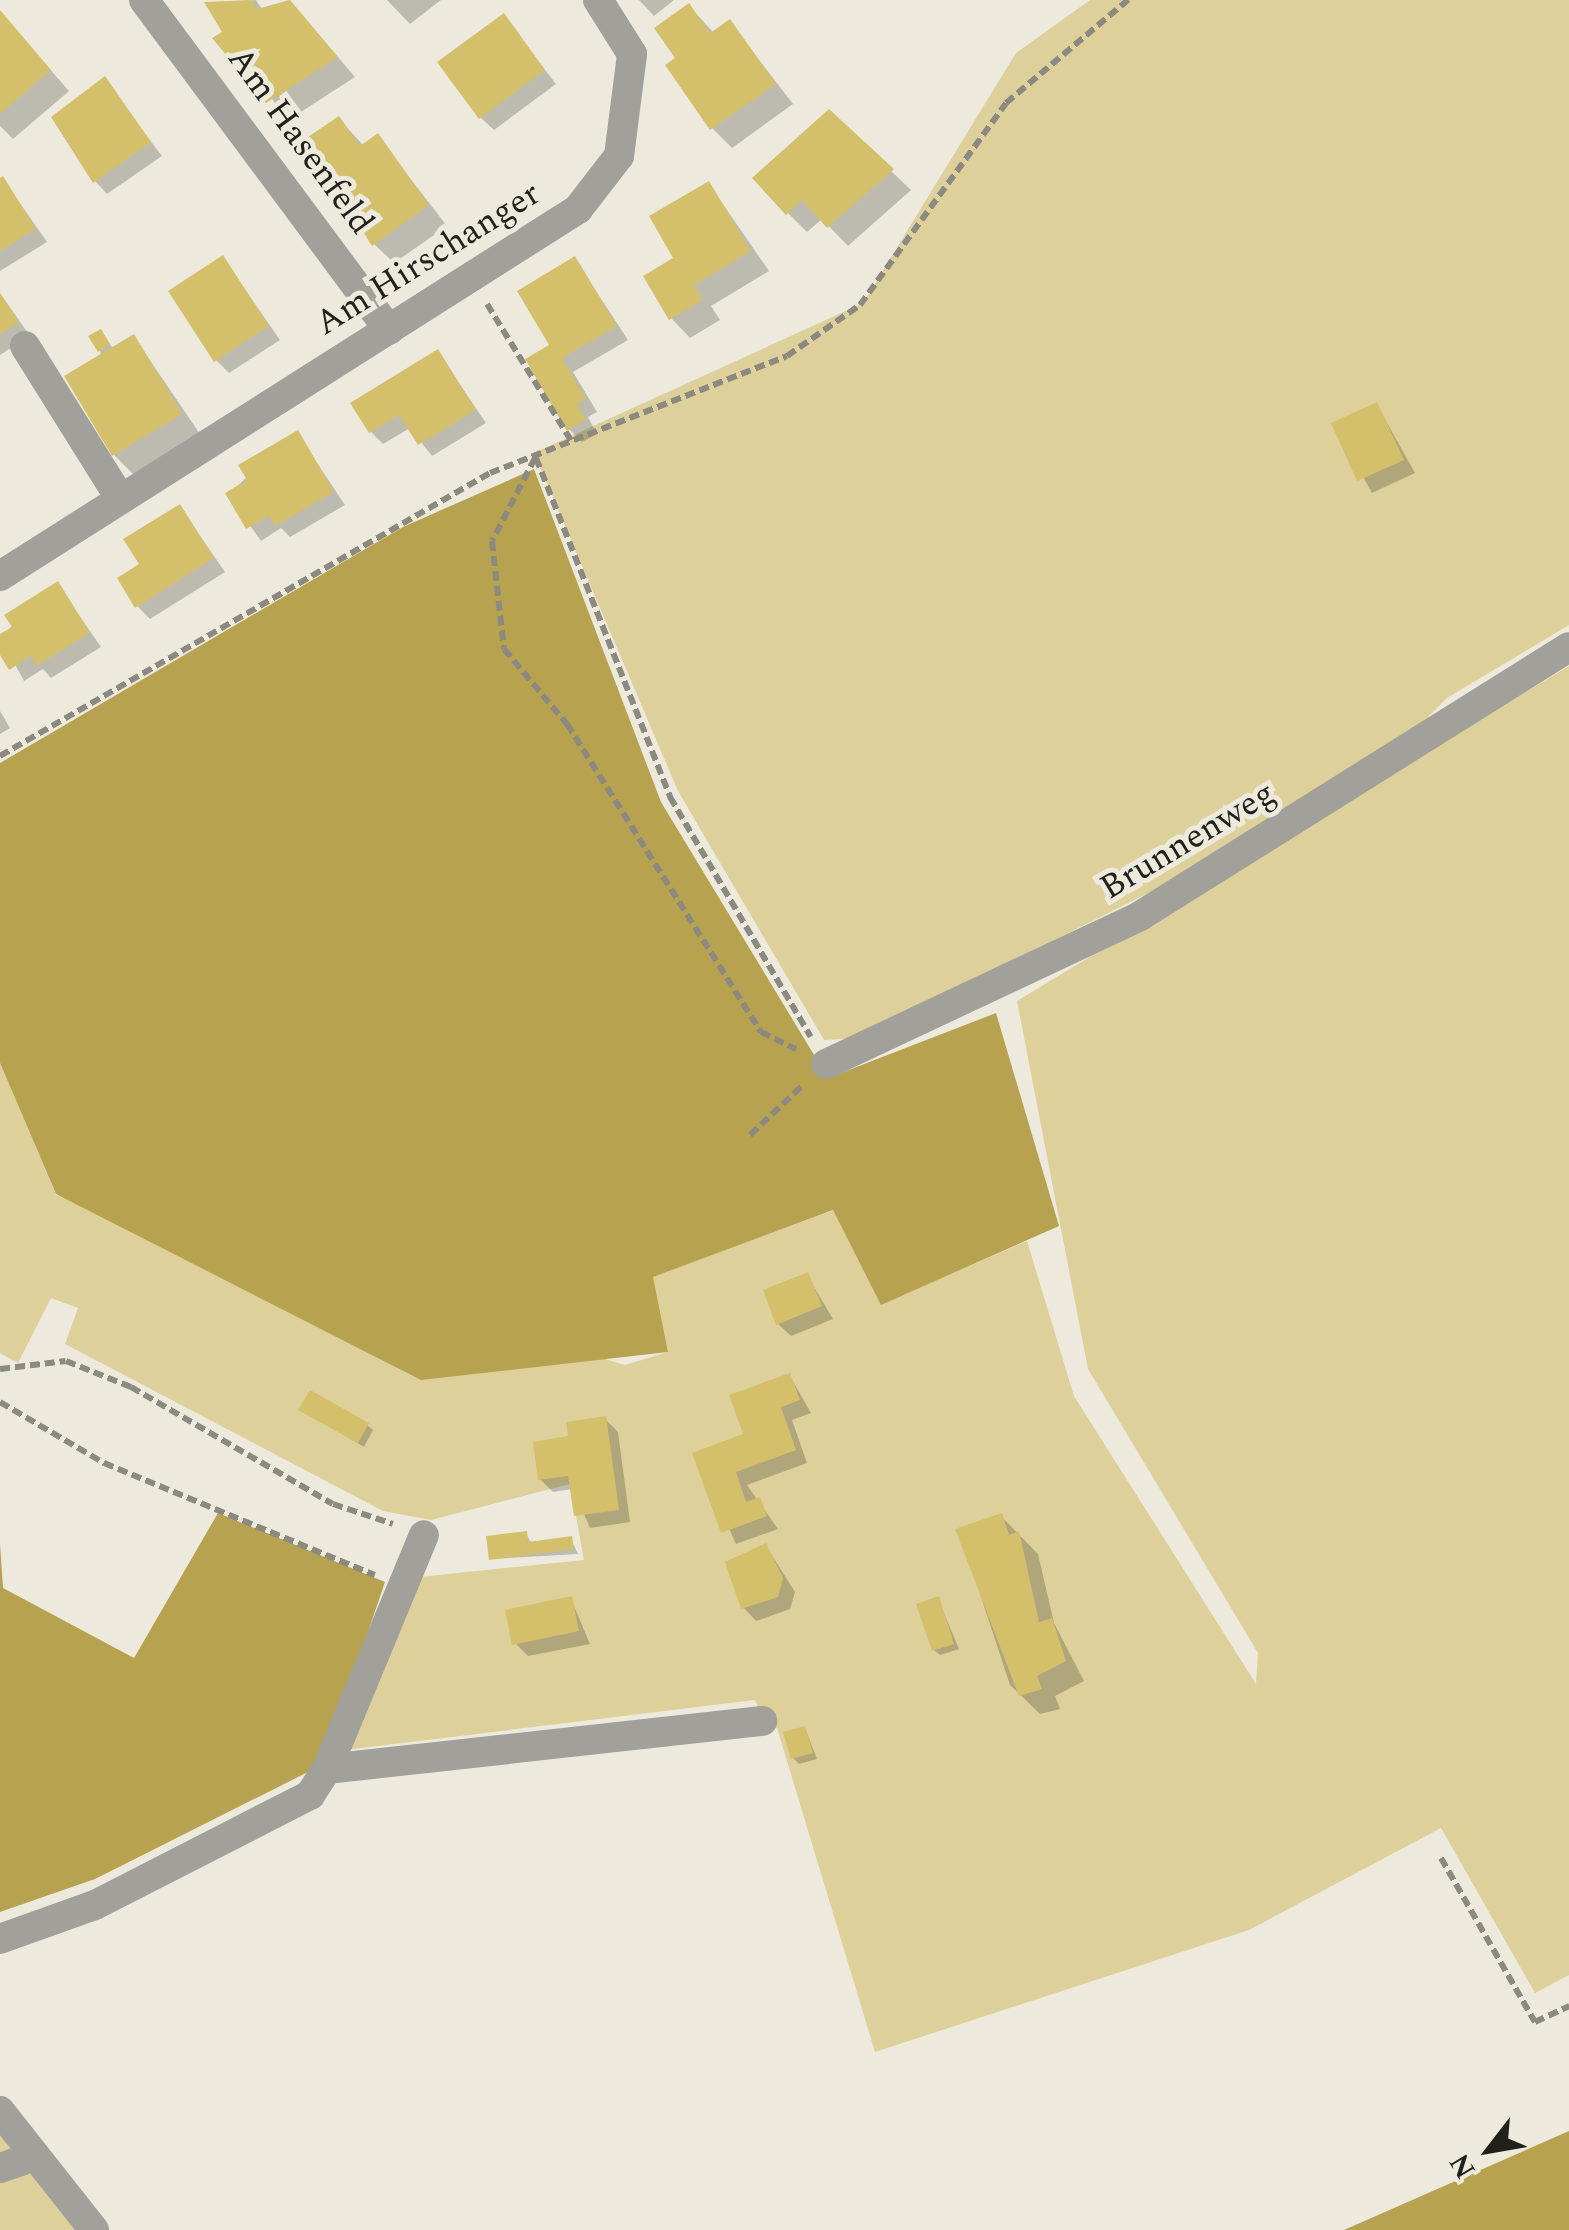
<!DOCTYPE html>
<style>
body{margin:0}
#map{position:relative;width:1569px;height:2230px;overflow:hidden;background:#edeadd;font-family:Spectral,serif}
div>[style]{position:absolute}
.green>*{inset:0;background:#ddd09a}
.forest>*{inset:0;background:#b7a34f}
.shadow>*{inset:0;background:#0003}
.building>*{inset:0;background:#d4c06b}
.path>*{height:6px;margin-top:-3px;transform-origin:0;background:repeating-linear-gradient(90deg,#8b8980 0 10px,transparent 0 15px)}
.minor>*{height:30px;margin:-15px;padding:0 15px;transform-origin:15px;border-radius:15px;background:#a1a09a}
span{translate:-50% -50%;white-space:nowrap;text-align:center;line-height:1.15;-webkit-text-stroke:10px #edeadd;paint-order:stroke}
.street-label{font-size:35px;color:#21201b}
.north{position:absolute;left:1439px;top:2100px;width:100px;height:100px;-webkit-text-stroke:8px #edeadd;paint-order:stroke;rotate:239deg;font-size:28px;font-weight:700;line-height:40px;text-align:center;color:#21201b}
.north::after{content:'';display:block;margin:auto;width:35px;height:45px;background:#21201b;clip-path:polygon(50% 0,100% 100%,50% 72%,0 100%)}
</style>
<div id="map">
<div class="green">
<i style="clip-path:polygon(1090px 0,1569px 0,1569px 625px,1447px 698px,1392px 753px,1236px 849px,859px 1038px,824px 1040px,678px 791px,534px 453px,863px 303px,1016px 53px)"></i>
<i style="clip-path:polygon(1569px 666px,1569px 1975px,1535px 1993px,1441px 1828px,1249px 1930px,875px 2052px,777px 1728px,766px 1725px,755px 1700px,345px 1750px,419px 1577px,584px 1560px,570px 1484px,431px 1520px,383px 1511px,65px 1344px,78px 1308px,51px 1298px,18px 1363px,0 1353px,0 1063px,56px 1195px,625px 1365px,668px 1352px,652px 1277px,834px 1210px,881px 1304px,1027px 1241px,1074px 1396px,1256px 1684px,1258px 1653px,1088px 1369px,1017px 1001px)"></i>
<i style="clip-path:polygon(0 2132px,80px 2230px,0 2230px)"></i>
</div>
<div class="forest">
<i style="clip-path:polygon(534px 469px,661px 802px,828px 1078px,996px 1013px,1059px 1226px,881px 1305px,833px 1210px,653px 1277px,668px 1352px,421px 1380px,56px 1194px,0 1063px,0 763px,403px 527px)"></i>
<i style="clip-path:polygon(218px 1513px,385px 1582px,333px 1735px,308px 1772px,95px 1879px,0 1912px,0 1543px,3px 1588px,134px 1658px)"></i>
<i style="clip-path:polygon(1569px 2131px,1569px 2230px,1344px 2230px)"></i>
</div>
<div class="shadow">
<i style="clip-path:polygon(256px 0,262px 9px,289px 0,355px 77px,287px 121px,207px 3px)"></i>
<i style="clip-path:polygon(387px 0,441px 0,410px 24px)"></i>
<i style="clip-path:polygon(639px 0,674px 0,654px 16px)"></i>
<i style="clip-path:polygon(689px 6px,714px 33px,730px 22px,793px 104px,732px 148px,712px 128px)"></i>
<i style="clip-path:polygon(0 12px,69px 91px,13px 139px,0 126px)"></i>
<i style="clip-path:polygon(504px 17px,556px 84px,494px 130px,481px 118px)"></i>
<i style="clip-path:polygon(104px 80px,162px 156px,107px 194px,95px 181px)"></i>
<i style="clip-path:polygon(829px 112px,911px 190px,848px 246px,822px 219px,807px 232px,788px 213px)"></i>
<i style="clip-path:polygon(339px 119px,364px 146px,378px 137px,447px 226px,394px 263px,374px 244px)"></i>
<i style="clip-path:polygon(3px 179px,47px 242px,0 271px,0 181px)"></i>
<i style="clip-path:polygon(709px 184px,769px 271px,711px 306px,720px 320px,690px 338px,671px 318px,677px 259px)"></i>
<i style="clip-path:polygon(223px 258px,280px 340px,229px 373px,216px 360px)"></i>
<i style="clip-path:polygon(575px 259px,628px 340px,573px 372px,597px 412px,588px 417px,597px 434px,582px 442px,569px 429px,552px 346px)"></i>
<i style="clip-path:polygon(0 293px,30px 336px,0 355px)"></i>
<i style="clip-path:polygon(134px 337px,200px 434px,133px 474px,114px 455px,100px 350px,106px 338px,113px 349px)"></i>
<i style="clip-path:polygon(438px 352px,486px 423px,432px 456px,410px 428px,383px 444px,371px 432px)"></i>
<i style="clip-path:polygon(1377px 405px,1415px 473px,1372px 493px,1334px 424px)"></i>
<i style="clip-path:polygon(297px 433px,345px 505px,290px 537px,281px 528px,261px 541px,228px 494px)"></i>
<i style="clip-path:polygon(180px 507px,225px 572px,150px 619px,137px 606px,143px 565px)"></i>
<i style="clip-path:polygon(58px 585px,101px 647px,51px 678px,43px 669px,24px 681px,0 637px)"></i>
<i style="clip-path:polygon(0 711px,10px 728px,0 734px)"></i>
<i style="clip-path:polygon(807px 1275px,833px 1319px,791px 1336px,778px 1324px)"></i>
<i style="clip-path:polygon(790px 1376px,811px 1413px,792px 1420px,807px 1463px,747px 1485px,778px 1529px,736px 1544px,695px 1454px,746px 1436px)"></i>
<i style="clip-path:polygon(302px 1410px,367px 1425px,373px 1430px,364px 1447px)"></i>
<i style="clip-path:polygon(605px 1419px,618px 1432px,630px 1522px,590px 1528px,573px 1489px,553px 1492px,540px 1479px,570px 1438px)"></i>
<i style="clip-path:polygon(1001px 1516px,1038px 1554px,1054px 1623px,1084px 1681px,1055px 1696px,1060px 1709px,1040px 1714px,1010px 1685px,959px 1530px)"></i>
<i style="clip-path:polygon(526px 1534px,532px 1544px,571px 1539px,578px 1554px,491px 1559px)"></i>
<i style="clip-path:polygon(766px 1546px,795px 1592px,790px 1609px,756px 1621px,744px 1608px)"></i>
<i style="clip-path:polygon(571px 1599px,590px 1644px,528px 1656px,515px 1643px)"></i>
<i style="clip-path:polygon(938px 1599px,959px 1649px,940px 1655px,934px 1650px)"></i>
<i style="clip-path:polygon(805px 1728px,817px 1759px,799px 1764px,793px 1758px)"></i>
</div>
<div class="building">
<i style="clip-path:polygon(252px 0,257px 9px,290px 0,338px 57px,266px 103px,212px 38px,222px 32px,204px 2px)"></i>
<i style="clip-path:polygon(689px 3px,710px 33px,730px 19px,776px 84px,710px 130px,665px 65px,675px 58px,654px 28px)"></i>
<i style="clip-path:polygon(0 10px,51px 70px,0 114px)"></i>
<i style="clip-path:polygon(504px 13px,545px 70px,479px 119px,437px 62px)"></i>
<i style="clip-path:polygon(105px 76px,151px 142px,93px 183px,51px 117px)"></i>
<i style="clip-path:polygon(829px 109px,894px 169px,827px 228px,802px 200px,786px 215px,752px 178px)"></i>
<i style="clip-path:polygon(339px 116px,360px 146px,378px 133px,429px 205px,372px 246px,305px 139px)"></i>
<i style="clip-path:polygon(3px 176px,36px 229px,0 251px,0 178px)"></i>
<i style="clip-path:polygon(709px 181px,751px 251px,694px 285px,702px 300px,669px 320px,643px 276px,673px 258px,649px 216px)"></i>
<i style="clip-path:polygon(223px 255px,269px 326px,214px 362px,168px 291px)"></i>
<i style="clip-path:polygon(575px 256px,617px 326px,562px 358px,586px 399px,577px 404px,586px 420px,567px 431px,525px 359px,549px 345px,517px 291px)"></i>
<i style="clip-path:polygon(0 293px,19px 322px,0 334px)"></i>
<i style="clip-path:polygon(101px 329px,110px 344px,98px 352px,88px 336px)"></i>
<i style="clip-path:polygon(134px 334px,182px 414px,112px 456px,64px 376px)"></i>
<i style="clip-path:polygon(438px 349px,476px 410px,418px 445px,399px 415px,369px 433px,350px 403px)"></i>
<i style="clip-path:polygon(1377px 402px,1404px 460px,1357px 481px,1331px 423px)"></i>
<i style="clip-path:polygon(298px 430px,334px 492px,275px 526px,269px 516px,246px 529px,225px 493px,247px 480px,238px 465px)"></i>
<i style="clip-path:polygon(180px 504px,214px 558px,135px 608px,117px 578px,139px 564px,123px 539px)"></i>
<i style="clip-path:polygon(58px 581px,90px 633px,36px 666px,31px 656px,9px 670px,0 655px,0 634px,12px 627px,4px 615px)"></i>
<i style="clip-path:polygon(808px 1272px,822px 1306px,776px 1325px,763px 1290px)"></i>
<i style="clip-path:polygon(790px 1373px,800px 1400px,781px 1407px,796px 1450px,736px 1472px,746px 1502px,760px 1497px,767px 1516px,721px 1533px,692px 1453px,743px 1434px,729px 1395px)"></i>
<i style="clip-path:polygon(310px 1390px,369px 1423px,358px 1443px,298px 1410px)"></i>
<i style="clip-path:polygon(606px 1416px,619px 1510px,574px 1516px,568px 1476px,538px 1480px,533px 1442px,568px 1436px,566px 1422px)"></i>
<i style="clip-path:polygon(1002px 1513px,1009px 1535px,1019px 1531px,1039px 1622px,1052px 1618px,1066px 1661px,1037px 1676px,1042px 1689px,1019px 1696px,955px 1529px)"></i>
<i style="clip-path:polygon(527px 1531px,528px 1542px,572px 1536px,574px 1549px,489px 1560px,486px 1536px)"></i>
<i style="clip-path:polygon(766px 1543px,783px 1578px,778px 1597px,741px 1609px,725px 1562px)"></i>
<i style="clip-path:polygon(572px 1596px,579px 1631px,512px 1645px,505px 1610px)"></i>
<i style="clip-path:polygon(939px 1596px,954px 1644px,932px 1651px,916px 1604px)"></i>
<i style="clip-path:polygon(805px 1726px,813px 1753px,791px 1759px,783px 1732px)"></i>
</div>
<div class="path">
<i style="left:487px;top:304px;width:164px;rotate:58.4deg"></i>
<i style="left:535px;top:458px;width:93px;rotate:117.4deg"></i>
<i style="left:492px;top:541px;width:109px;rotate:83.7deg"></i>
<i style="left:504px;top:649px;width:98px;rotate:50deg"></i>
<i style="left:567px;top:724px;width:364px;rotate:57.8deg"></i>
<i style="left:761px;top:1032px;width:39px;rotate:26deg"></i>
<i style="left:536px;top:458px;width:365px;rotate:68.4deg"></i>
<i style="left:670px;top:797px;width:278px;rotate:59.6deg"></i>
<i style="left:0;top:756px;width:566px;rotate:-30.01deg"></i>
<i style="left:490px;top:473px;width:319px;rotate:-21.5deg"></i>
<i style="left:787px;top:356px;width:89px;rotate:-34.9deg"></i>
<i style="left:860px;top:305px;width:249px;rotate:-54.1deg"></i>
<i style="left:1006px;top:103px;width:160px;rotate:-40.2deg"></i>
<i style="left:750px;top:1135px;width:73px;rotate:-43.3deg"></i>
<i style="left:0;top:1369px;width:66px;rotate:-6.9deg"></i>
<i style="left:66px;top:1361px;width:70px;rotate:21.8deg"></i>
<i style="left:131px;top:1387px;width:233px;rotate:30.1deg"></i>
<i style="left:333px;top:1504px;width:63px;rotate:18.4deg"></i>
<i style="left:0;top:1402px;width:121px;rotate:30.4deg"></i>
<i style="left:104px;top:1463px;width:293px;rotate:22.5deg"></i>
<i style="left:1441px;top:1858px;width:189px;rotate:60.2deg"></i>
<i style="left:1535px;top:2022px;width:38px;rotate:-25deg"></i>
</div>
<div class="minor">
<i style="left:144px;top:0;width:411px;rotate:53.4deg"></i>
<i style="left:25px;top:346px;width:176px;rotate:58deg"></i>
<i style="left:0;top:576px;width:685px;rotate:-32.41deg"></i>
<i style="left:578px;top:209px;width:67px;rotate:-52.3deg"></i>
<i style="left:619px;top:156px;width:103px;rotate:-82.7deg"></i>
<i style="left:632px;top:54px;width:64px;rotate:-122.2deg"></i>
<i style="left:826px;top:1064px;width:347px;rotate:-25.2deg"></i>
<i style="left:1140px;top:916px;width:506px;rotate:-32.09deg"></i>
<i style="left:327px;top:1769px;width:253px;rotate:-67.5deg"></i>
<i style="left:0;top:1939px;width:101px;rotate:-19.7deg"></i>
<i style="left:95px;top:1905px;width:242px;rotate:-27.1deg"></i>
<i style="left:310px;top:1795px;width:31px;rotate:-57deg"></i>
<i style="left:327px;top:1769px;width:438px;rotate:-6.3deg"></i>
<i style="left:0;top:2111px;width:152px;rotate:51.7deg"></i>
<i style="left:0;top:2168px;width:37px;rotate:-19deg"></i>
</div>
<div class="street-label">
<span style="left:300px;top:141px;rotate:54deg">Am Hasenfeld</span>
<span style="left:428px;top:259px;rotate:-32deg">Am Hirschanger</span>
<span style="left:1188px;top:841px;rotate:-31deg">Brunnenweg</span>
</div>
<div class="north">N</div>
</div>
